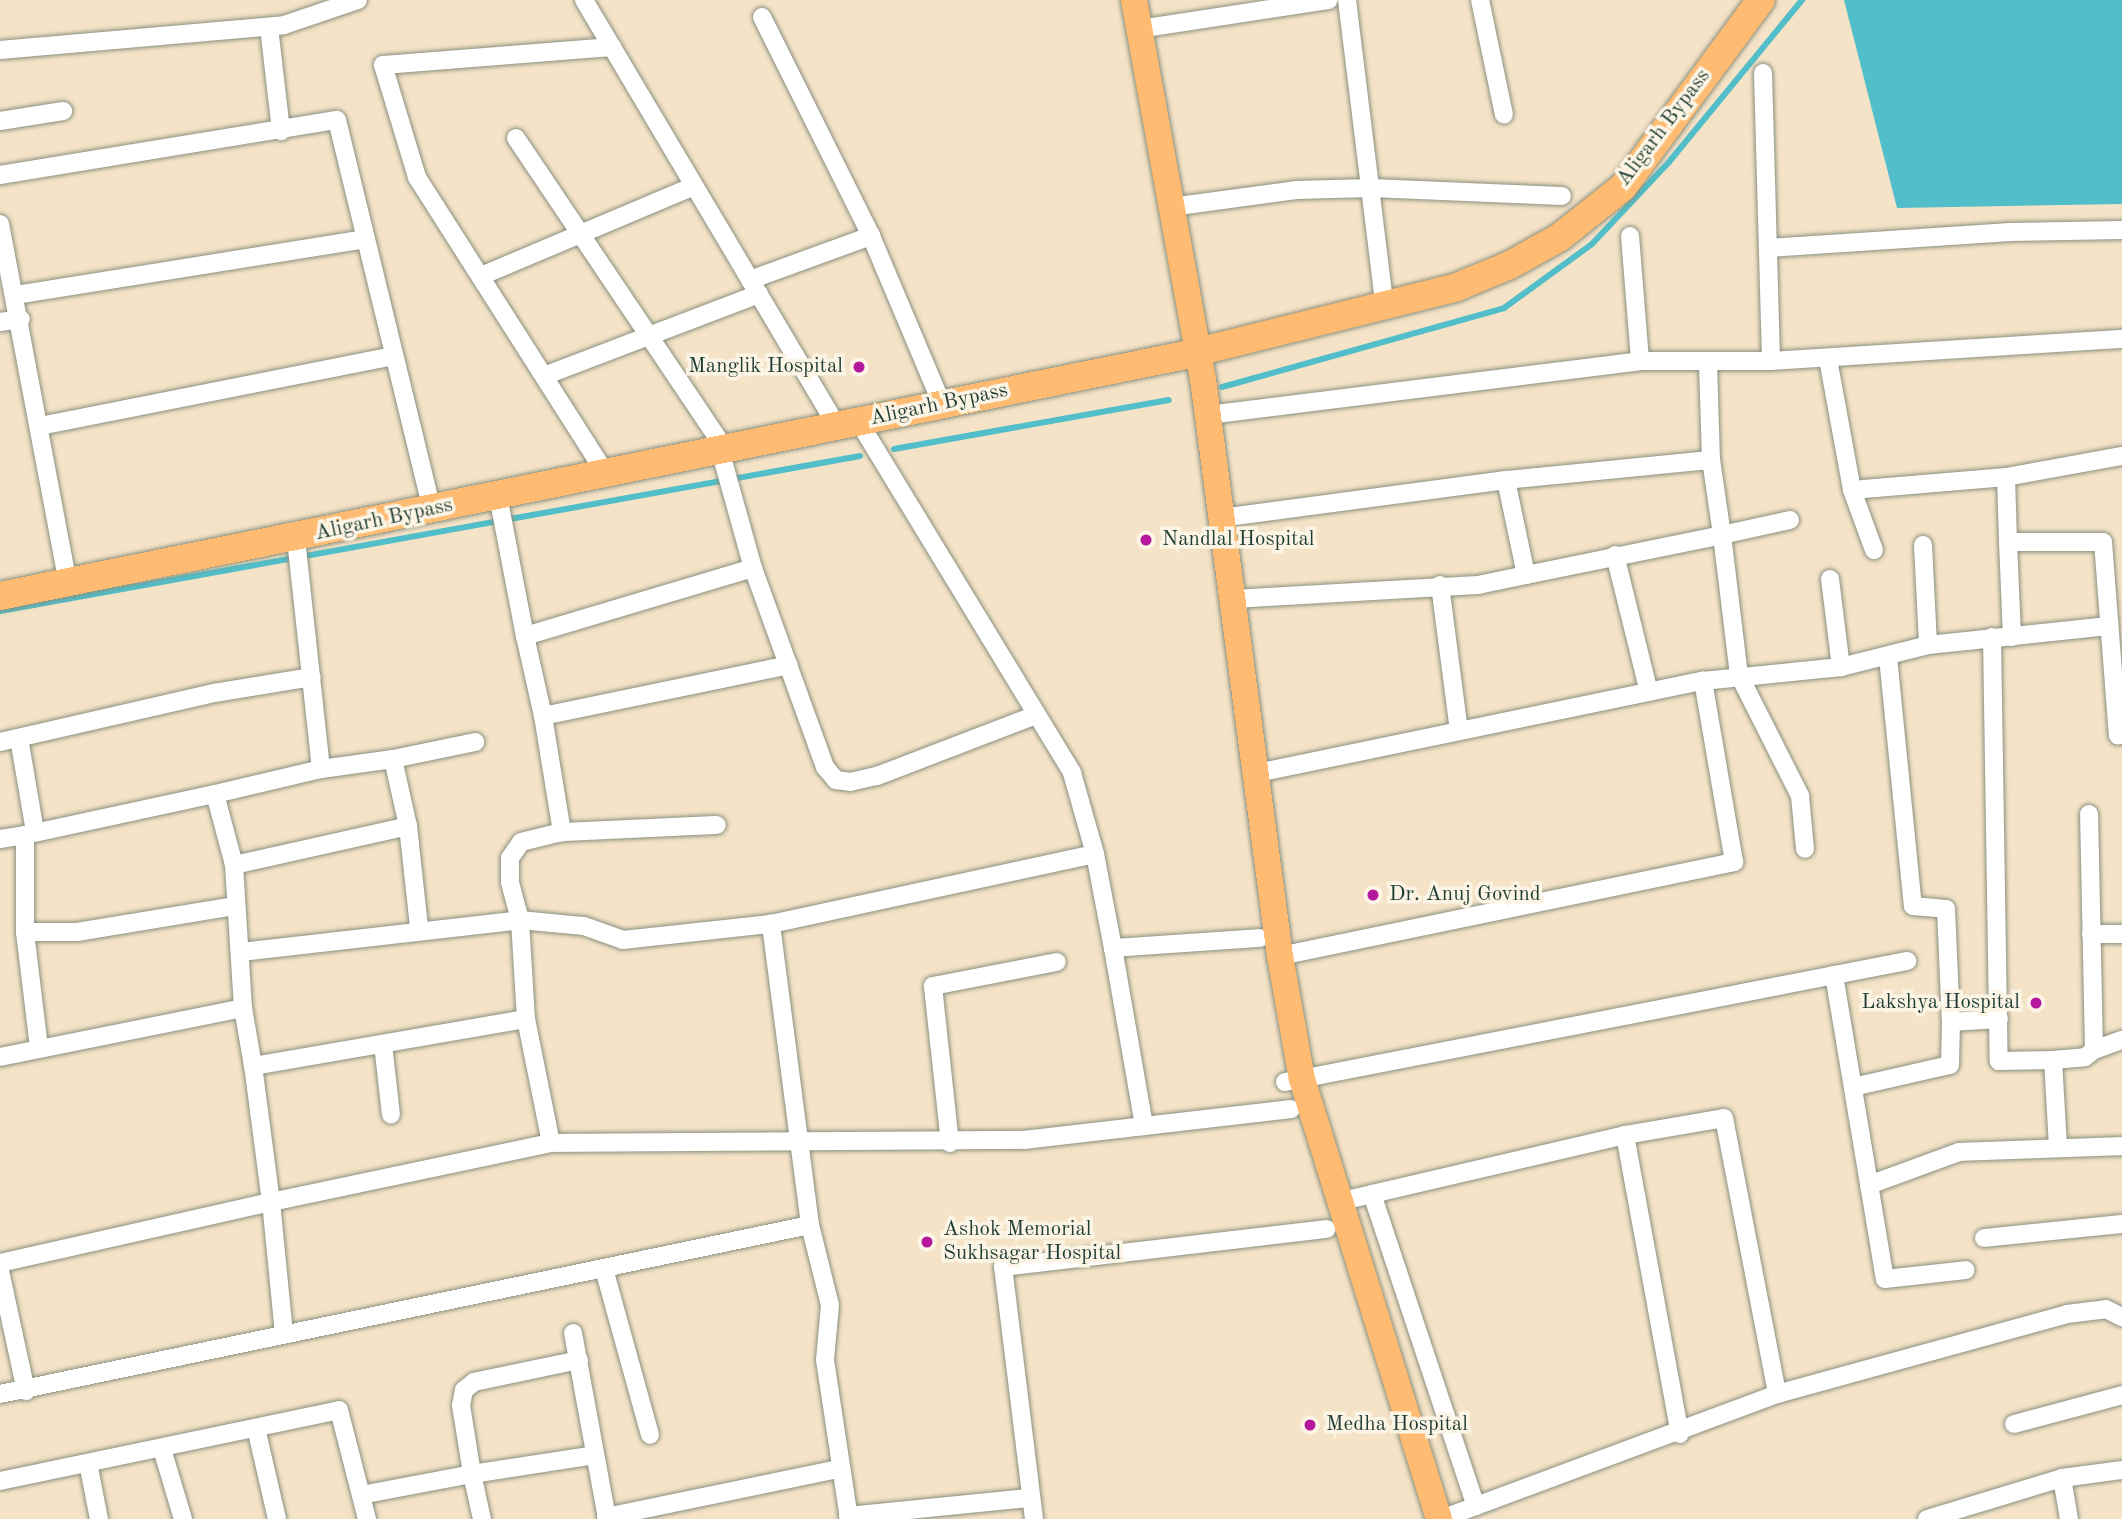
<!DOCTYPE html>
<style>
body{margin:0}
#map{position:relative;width:2122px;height:1519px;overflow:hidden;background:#f5e3c8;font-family:"Old Standard TT",serif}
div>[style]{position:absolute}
.water>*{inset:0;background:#51bec9}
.stream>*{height:6px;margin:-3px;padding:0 3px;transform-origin:3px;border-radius:3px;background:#51bec9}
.roads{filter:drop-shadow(0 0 2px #8a907e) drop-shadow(0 0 2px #8a907e)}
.minor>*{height:18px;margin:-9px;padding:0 9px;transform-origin:9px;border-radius:9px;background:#fff}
.primary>*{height:26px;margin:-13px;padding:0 13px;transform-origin:13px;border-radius:13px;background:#febb71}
.trunk>*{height:28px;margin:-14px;padding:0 14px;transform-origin:14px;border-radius:14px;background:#febb71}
.dots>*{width:19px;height:19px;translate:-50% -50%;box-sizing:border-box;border:4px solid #fcf5e5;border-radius:50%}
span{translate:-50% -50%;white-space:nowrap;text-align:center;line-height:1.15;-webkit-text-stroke:7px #fcf5e5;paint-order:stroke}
.street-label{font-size:21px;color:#1f3d34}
.poi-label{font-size:21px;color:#1f3d34}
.right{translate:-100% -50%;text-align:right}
.left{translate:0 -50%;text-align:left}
</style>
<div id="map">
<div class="water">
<i style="clip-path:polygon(1844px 0,2122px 0,2122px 204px,1897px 208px)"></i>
</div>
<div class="stream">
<i style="left:1222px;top:387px;width:293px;rotate:-15.6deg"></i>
<i style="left:1504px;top:308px;width:109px;rotate:-36deg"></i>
<i style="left:1592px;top:244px;width:112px;rotate:-46.8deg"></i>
<i style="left:1669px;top:162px;width:210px;rotate:-50.6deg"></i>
<i style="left:894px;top:449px;width:279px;rotate:-10.1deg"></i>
<i style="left:0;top:611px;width:874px;rotate:-10.22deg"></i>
</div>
<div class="roads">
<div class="minor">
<i style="left:584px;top:0;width:495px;rotate:59.3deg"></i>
<i style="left:1347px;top:0;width:310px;rotate:83deg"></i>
<i style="left:1480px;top:0;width:117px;rotate:78.2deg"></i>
<i style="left:762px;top:17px;width:245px;rotate:63.5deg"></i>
<i style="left:871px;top:236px;width:182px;rotate:67.1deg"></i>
<i style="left:269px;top:27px;width:105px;rotate:83.4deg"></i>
<i style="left:1139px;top:29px;width:192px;rotate:-8.7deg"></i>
<i style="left:0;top:50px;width:285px;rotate:-5deg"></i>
<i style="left:284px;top:25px;width:78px;rotate:-18.7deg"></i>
<i style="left:1763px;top:73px;width:288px;rotate:88.4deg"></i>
<i style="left:0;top:121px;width:64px;rotate:-9deg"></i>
<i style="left:516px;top:138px;width:375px;rotate:56.1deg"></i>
<i style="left:0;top:175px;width:341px;rotate:-9.3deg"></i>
<i style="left:337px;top:120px;width:401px;rotate:76.3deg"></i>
<i style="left:1171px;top:207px;width:126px;rotate:-7.7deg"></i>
<i style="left:1296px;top:190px;width:75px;rotate:-1.5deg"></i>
<i style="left:1371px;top:188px;width:191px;rotate:2.4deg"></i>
<i style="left:0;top:224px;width:367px;rotate:79.3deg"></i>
<i style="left:1630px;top:236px;width:125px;rotate:85.4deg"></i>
<i style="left:1768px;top:248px;width:243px;rotate:-3.8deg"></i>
<i style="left:2010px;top:232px;width:112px;rotate:-1deg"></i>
<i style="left:481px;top:276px;width:231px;rotate:-22.9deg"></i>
<i style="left:750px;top:280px;width:129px;rotate:-20deg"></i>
<i style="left:16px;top:295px;width:353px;rotate:-9.1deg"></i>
<i style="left:0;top:322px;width:21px;rotate:-8deg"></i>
<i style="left:1828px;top:359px;width:133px;rotate:79.6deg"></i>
<i style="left:1852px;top:490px;width:155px;rotate:-4.8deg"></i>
<i style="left:2006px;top:477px;width:118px;rotate:-10.3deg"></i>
<i style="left:544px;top:376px;width:230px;rotate:-20.9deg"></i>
<i style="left:1208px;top:415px;width:435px;rotate:-7.1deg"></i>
<i style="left:1640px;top:361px;width:131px"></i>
<i style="left:1771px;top:361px;width:352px;rotate:-3.6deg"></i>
<i style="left:859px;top:422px;width:411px;rotate:58.7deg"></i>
<i style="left:1072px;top:773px;width:84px;rotate:74.1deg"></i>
<i style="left:1095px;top:854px;width:96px;rotate:79.2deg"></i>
<i style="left:1113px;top:948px;width:147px;rotate:-3.9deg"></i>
<i style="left:40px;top:426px;width:361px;rotate:-11.2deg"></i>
<i style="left:720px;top:450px;width:123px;rotate:74.4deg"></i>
<i style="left:753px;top:568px;width:212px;rotate:70.1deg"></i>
<i style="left:825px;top:767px;width:17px;rotate:50deg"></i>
<i style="left:836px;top:780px;width:14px;rotate:8deg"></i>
<i style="left:850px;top:782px;width:28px;rotate:-13deg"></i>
<i style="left:877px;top:776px;width:170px;rotate:-21deg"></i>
<i style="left:606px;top:474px;width:352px;rotate:-122.5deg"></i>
<i style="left:417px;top:177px;width:117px;rotate:-106.9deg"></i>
<i style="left:383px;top:65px;width:230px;rotate:-4.5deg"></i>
<i style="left:2006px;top:477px;width:65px;rotate:88.2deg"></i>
<i style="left:1506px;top:480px;width:97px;rotate:78.1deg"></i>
<i style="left:1526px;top:575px;width:200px;rotate:-11.5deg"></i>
<i style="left:1722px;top:535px;width:76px;rotate:-98.3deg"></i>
<i style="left:1711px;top:460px;width:98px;rotate:-91.8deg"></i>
<i style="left:1852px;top:490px;width:64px;rotate:69.9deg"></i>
<i style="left:498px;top:496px;width:143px;rotate:79.1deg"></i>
<i style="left:525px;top:636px;width:238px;rotate:-16.6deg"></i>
<i style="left:1221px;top:518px;width:288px;rotate:-7.6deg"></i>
<i style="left:1506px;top:480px;width:206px;rotate:-5.6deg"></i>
<i style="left:1790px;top:520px;width:70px;rotate:167.6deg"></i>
<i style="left:1722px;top:535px;width:141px;rotate:83.1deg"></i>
<i style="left:1739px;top:675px;width:136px;rotate:63.2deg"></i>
<i style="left:1800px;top:796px;width:53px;rotate:84.6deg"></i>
<i style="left:1923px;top:545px;width:100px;rotate:87.1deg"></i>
<i style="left:1615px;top:555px;width:141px;rotate:76.1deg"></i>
<i style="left:1830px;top:579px;width:89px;rotate:82.9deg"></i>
<i style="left:1440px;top:585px;width:147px;rotate:82.6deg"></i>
<i style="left:1233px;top:599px;width:245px;rotate:-3.3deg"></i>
<i style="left:1478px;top:585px;width:49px;rotate:-11.8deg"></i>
<i style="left:525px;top:636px;width:82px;rotate:77.3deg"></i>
<i style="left:543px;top:716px;width:251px;rotate:-11.7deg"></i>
<i style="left:1992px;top:637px;width:424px;rotate:89.1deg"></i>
<i style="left:1999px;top:1061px;width:54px;rotate:-1.1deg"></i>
<i style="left:2053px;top:1060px;width:88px;rotate:86.7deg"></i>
<i style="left:2012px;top:637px;width:95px;rotate:-92.4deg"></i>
<i style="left:2008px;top:542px;width:95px"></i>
<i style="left:2103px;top:542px;width:194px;rotate:85.6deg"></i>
<i style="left:2118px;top:735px;width:4px"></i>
<i style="left:1888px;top:657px;width:250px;rotate:84.3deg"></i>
<i style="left:1913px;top:906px;width:33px;rotate:5deg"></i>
<i style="left:1946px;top:909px;width:113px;rotate:87.5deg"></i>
<i style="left:1951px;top:1022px;width:48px;rotate:-3.6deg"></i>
<i style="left:543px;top:716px;width:118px;rotate:80.7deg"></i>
<i style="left:562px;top:832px;width:155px;rotate:-2.6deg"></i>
<i style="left:19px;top:738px;width:95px;rotate:80.3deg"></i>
<i style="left:0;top:742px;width:220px;rotate:-12.9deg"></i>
<i style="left:214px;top:693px;width:99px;rotate:-9.3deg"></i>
<i style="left:393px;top:759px;width:84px;rotate:-11.7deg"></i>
<i style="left:321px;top:769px;width:73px;rotate:-7.9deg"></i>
<i style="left:393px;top:759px;width:69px;rotate:77.4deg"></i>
<i style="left:408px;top:826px;width:103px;rotate:83.8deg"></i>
<i style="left:1257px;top:773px;width:455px;rotate:-11.7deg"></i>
<i style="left:1703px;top:681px;width:139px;rotate:-5.8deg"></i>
<i style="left:1841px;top:667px;width:90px;rotate:-14.2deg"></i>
<i style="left:1928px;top:645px;width:182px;rotate:-6deg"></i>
<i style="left:215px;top:794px;width:109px;rotate:-13.3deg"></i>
<i style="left:321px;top:769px;width:232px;rotate:-96.2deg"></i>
<i style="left:25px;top:835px;width:194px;rotate:-12.2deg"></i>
<i style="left:215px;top:794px;width:73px;rotate:75deg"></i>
<i style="left:234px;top:865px;width:143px;rotate:86.4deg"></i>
<i style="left:243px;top:1008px;width:59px;rotate:80.2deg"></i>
<i style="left:0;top:839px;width:25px;rotate:-9deg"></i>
<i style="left:25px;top:835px;width:97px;rotate:90deg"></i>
<i style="left:25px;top:932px;width:116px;rotate:83.1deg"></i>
<i style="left:234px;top:865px;width:178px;rotate:-12.6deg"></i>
<i style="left:25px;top:932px;width:52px"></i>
<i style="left:77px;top:932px;width:159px;rotate:-9.4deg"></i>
<i style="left:2091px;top:934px;width:31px"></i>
<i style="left:1113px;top:948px;width:181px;rotate:80.1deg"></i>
<i style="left:241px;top:952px;width:281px;rotate:-6.5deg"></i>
<i style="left:520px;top:920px;width:64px;rotate:5.4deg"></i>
<i style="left:584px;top:926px;width:41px;rotate:19.7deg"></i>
<i style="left:623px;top:940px;width:149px;rotate:-6.2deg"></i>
<i style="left:1280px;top:956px;width:464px;rotate:-11.7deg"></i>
<i style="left:1734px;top:862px;width:184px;rotate:-99.7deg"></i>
<i style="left:1834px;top:975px;width:308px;rotate:80.5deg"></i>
<i style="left:1885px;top:1279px;width:81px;rotate:-6.3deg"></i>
<i style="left:383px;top:1044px;width:71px;rotate:83.6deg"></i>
<i style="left:2094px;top:1050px;width:30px;rotate:-20deg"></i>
<i style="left:0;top:1057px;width:248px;rotate:-11.4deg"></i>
<i style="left:2053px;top:1060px;width:32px;rotate:-5deg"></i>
<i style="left:2085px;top:1057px;width:11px;rotate:-38deg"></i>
<i style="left:2094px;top:1050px;width:236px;rotate:-91.2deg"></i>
<i style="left:1285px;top:1082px;width:634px;rotate:-11.01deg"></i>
<i style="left:1853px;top:1087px;width:99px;rotate:-12.8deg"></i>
<i style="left:1950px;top:1065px;width:43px;rotate:-88.7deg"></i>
<i style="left:1625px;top:1135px;width:304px;rotate:79.6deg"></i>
<i style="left:551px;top:1143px;width:126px;rotate:-101.4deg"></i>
<i style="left:526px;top:1019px;width:99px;rotate:-93.5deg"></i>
<i style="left:520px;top:920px;width:39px;rotate:-105deg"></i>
<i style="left:510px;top:882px;width:24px;rotate:-90deg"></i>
<i style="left:510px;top:858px;width:19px;rotate:-55deg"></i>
<i style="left:521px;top:842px;width:42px;rotate:-13.7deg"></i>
<i style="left:950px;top:1143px;width:158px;rotate:-96.2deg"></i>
<i style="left:933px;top:986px;width:126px;rotate:-11deg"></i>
<i style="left:1869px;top:1185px;width:96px;rotate:-20.1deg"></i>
<i style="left:1959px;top:1152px;width:163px;rotate:-2.1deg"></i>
<i style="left:1372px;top:1194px;width:329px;rotate:71.6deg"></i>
<i style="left:1338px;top:1202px;width:295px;rotate:-13.1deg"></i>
<i style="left:1625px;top:1135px;width:100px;rotate:-9.7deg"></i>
<i style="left:1724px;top:1118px;width:281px;rotate:79.1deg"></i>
<i style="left:810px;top:1225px;width:82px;rotate:76deg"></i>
<i style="left:830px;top:1305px;width:55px;rotate:95.2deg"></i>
<i style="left:825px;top:1360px;width:161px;rotate:81.4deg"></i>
<i style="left:1984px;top:1238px;width:139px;rotate:-5.8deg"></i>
<i style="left:0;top:1263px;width:278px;rotate:-12.7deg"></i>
<i style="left:271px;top:1202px;width:137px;rotate:-97.5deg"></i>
<i style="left:253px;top:1066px;width:277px;rotate:-9.8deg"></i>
<i style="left:604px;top:1269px;width:172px;rotate:74.5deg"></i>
<i style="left:0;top:1271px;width:123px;rotate:77.8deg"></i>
<i style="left:573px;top:1333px;width:189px;rotate:79.6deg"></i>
<i style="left:284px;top:1334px;width:133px;rotate:-95.6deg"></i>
<i style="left:271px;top:1202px;width:286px;rotate:-11.9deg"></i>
<i style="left:551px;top:1143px;width:473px;rotate:-0.4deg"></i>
<i style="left:1024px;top:1140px;width:269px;rotate:-6.6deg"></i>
<i style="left:579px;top:1360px;width:107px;rotate:168.2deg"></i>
<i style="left:474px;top:1382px;width:13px;rotate:141deg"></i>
<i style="left:464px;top:1390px;width:15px;rotate:101deg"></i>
<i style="left:461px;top:1405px;width:70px;rotate:80.9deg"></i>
<i style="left:472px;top:1474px;width:124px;rotate:-8.8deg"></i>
<i style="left:0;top:1394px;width:827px;rotate:-11.79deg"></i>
<i style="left:810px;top:1225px;width:304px;rotate:-97.4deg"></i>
<i style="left:771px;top:924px;width:331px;rotate:-12.2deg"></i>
<i style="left:2014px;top:1424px;width:112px;rotate:-15deg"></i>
<i style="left:256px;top:1428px;width:93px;rotate:77deg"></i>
<i style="left:162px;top:1449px;width:73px;rotate:73.3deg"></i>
<i style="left:88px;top:1463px;width:57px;rotate:78.9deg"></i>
<i style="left:2062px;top:1478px;width:42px;rotate:80.3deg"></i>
<i style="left:0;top:1481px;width:346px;rotate:-11.8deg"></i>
<i style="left:339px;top:1410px;width:113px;rotate:75.6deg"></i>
<i style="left:361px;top:1495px;width:113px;rotate:-10.7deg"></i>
<i style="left:472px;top:1474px;width:46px;rotate:77.5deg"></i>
<i style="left:848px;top:1516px;width:181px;rotate:-5.7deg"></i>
<i style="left:606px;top:1517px;width:237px;rotate:-11.7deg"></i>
<i style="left:1034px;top:1519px;width:254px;rotate:-97deg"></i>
<i style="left:1003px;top:1267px;width:326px;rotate:-6.7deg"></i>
<i style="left:1441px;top:1519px;width:358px;rotate:-20.4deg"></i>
<i style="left:1777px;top:1394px;width:301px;rotate:-15.4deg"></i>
<i style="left:2067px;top:1314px;width:39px;rotate:-7deg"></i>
<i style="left:2106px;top:1309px;width:18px;rotate:27deg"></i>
<i style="left:1927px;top:1519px;width:141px;rotate:-16.9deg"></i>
<i style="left:2062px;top:1478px;width:61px;rotate:-7.6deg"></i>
</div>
<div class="primary">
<i style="left:1134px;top:0;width:385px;rotate:79.7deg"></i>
<i style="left:1203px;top:379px;width:582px;rotate:82.4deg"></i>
<i style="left:1280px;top:956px;width:125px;rotate:79.9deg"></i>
<i style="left:1302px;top:1079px;width:461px;rotate:72.7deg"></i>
</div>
<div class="trunk">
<i style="left:0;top:596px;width:1205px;rotate:-11.49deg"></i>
<i style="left:1181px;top:356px;width:284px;rotate:-14deg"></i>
<i style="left:1457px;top:287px;width:57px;rotate:-22.5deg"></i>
<i style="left:1510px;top:265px;width:57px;rotate:-29.2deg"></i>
<i style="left:1560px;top:237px;width:80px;rotate:-38.4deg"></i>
<i style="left:1623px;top:187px;width:232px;rotate:-53.6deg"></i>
</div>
</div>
<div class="dots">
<i style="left:859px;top:367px;background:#b5179e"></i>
<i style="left:1146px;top:540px;background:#b5179e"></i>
<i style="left:1373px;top:895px;background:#b5179e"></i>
<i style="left:2036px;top:1003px;background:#b5179e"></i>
<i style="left:927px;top:1242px;background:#b5179e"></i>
<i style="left:1310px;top:1425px;background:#b5179e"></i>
</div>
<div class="street-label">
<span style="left:1664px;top:128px;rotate:-53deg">Aligarh Bypass</span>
<span style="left:939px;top:405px;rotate:-12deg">Aligarh Bypass</span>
<span style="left:384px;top:520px;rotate:-12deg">Aligarh Bypass</span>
</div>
<div class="poi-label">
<span class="right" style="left:843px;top:367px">Manglik Hospital</span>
<span class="left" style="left:1162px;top:540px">Nandlal Hospital</span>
<span class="left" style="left:1389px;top:895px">Dr. Anuj Govind</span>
<span class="right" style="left:2020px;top:1003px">Lakshya Hospital</span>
<span class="left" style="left:943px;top:1242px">Ashok Memorial<br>Sukhsagar Hospital</span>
<span class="left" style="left:1326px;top:1425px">Medha Hospital</span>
</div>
</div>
